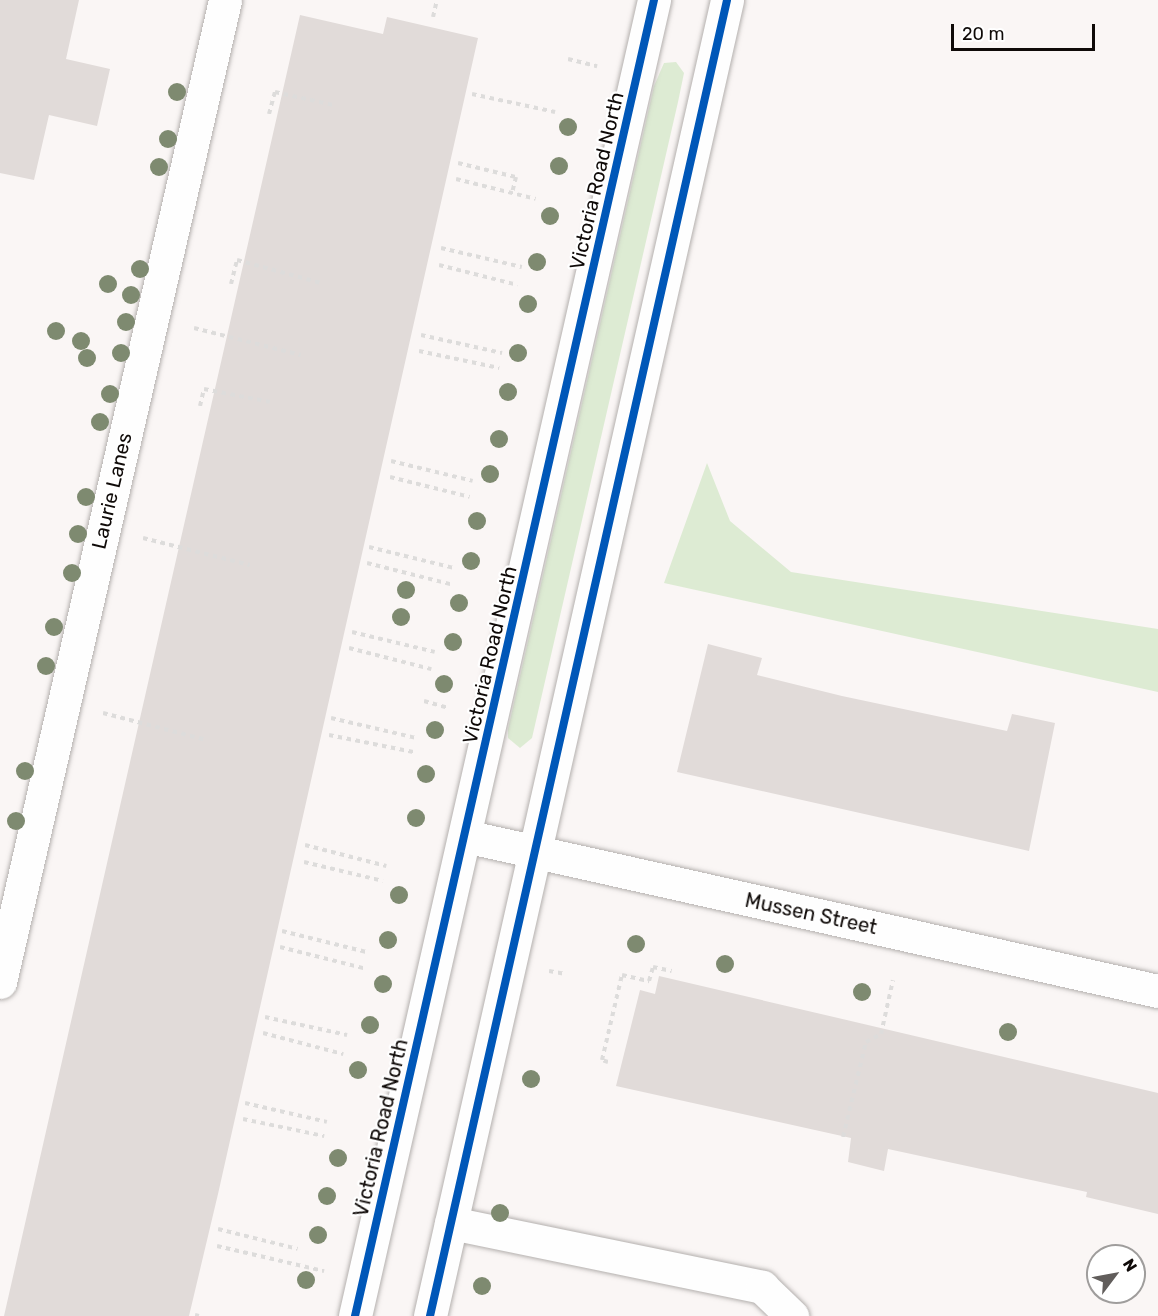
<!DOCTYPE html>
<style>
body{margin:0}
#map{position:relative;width:1158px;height:1316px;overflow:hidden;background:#faf6f5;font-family:Rubik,sans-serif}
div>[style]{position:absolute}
.green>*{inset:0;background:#ddebd3}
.building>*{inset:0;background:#e1dbd9}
.path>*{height:4px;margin-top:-2px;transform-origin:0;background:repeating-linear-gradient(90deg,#dddcdb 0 4.5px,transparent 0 9px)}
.roads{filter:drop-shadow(0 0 2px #b4b0ae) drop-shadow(0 0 2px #b4b0ae)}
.minor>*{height:33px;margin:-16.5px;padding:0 16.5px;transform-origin:16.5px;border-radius:16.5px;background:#fefefe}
.major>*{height:33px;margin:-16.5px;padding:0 16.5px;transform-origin:16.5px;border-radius:16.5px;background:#fefefe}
.cycleway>*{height:8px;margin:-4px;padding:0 4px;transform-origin:4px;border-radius:4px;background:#0057b8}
.trees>*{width:18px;height:18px;margin:-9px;border-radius:50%;background:#7e8a70}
span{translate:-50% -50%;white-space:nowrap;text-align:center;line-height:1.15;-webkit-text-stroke:4.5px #fff;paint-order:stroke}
.street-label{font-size:20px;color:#0f0a08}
.north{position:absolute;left:1086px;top:1244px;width:60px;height:60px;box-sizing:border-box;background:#fff;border:2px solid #9f9d9c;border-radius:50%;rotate:58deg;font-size:16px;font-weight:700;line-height:24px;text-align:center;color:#0f0a08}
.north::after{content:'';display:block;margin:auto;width:21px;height:27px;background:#615d5b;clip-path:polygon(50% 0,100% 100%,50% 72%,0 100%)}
.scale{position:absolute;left:951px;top:24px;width:144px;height:27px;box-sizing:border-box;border:3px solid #0f0a08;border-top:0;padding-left:8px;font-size:18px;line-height:21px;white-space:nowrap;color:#0f0a08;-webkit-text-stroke:4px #fff;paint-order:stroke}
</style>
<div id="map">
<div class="green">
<i style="clip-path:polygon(676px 62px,684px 73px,678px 102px,532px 738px,520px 748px,508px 738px,508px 729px,654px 86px,664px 63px)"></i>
<i style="clip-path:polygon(707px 463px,730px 521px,791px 572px,1158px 629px,1158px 692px,664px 583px)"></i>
</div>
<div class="building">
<i style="clip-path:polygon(0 0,79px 0,66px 59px,110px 69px,97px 126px,49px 115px,34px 180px,0 173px)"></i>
<i style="clip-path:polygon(300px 15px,383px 34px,387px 17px,478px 38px,218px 1194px,189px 1316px,4px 1316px)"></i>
<i style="clip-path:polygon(708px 644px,762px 658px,757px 675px,842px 696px,1007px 731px,1012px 714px,1055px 723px,1029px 851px,677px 772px)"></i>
<i style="clip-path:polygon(659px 976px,1158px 1093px,1158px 1214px,1086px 1197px,1087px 1192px,888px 1149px,884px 1171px,848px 1162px,851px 1138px,616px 1086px,640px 990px,655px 994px)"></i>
</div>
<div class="path">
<i style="left:433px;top:17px;width:17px;rotate:-77deg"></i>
<i style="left:568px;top:59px;width:30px;rotate:14deg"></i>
<i style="left:472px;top:94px;width:85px;rotate:12.2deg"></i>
<i style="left:269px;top:114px;width:23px;rotate:-75deg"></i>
<i style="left:275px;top:92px;width:59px;rotate:12.6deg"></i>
<i style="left:458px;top:163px;width:60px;rotate:13.6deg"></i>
<i style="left:516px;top:177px;width:16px;rotate:104deg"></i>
<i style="left:456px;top:179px;width:82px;rotate:14deg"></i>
<i style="left:441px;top:248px;width:83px;rotate:13.2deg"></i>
<i style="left:439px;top:265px;width:81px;rotate:14.2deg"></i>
<i style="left:231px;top:284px;width:25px;rotate:-76deg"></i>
<i style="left:237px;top:260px;width:87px;rotate:15.3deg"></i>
<i style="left:194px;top:328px;width:110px;rotate:14.2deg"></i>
<i style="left:421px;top:335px;width:83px;rotate:12.5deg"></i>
<i style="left:419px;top:351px;width:82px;rotate:12deg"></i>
<i style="left:200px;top:406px;width:17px;rotate:-77deg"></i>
<i style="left:204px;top:389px;width:67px;rotate:11.1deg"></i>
<i style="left:391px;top:461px;width:84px;rotate:13.7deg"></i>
<i style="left:390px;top:477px;width:82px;rotate:14deg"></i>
<i style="left:143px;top:538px;width:110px;rotate:14.2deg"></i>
<i style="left:369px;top:547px;width:88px;rotate:13.9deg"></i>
<i style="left:367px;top:563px;width:86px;rotate:14.2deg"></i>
<i style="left:352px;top:632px;width:85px;rotate:13.5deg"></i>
<i style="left:349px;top:648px;width:85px;rotate:14.4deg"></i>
<i style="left:424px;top:701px;width:26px;rotate:16deg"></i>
<i style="left:103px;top:713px;width:107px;rotate:14.6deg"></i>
<i style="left:331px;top:718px;width:87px;rotate:13.2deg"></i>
<i style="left:329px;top:735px;width:86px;rotate:11.4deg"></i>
<i style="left:305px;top:845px;width:84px;rotate:14.5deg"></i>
<i style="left:304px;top:862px;width:81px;rotate:13.5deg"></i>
<i style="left:282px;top:931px;width:87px;rotate:14deg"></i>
<i style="left:280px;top:947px;width:86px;rotate:14.2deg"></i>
<i style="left:549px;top:971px;width:17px;rotate:10deg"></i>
<i style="left:265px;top:1017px;width:84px;rotate:12.4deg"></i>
<i style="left:263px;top:1033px;width:83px;rotate:14.7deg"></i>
<i style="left:608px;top:1062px;width:6px;rotate:-162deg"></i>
<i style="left:602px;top:1060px;width:87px;rotate:-76.8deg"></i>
<i style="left:622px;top:975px;width:28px;rotate:13deg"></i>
<i style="left:649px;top:981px;width:15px;rotate:-74deg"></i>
<i style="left:653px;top:967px;width:19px;rotate:12deg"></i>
<i style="left:245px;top:1103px;width:84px;rotate:13deg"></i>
<i style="left:243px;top:1119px;width:83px;rotate:11.9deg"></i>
<i style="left:843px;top:1137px;width:98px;rotate:-76.4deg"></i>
<i style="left:866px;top:1042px;width:17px;rotate:-28deg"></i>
<i style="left:881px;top:1034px;width:55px;rotate:-77.5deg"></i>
<i style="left:218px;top:1229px;width:82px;rotate:14deg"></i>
<i style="left:217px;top:1246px;width:110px;rotate:13.2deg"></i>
<i style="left:195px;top:1315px;width:4px;rotate:14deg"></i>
</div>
<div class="roads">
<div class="minor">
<i style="left:465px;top:836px;width:710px;rotate:12.61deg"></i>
<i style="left:0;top:982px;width:1007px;rotate:-77.09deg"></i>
<i style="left:451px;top:1223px;width:318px;rotate:11.6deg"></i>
<i style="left:762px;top:1287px;width:42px;rotate:44deg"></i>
</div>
<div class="major">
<i style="left:355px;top:1316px;width:1350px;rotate:-77.2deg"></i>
<i style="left:430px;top:1316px;width:1349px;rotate:-77.28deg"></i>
</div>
</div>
<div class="cycleway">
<i style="left:355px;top:1316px;width:1350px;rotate:-77.2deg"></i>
<i style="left:430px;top:1316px;width:1349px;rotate:-77.28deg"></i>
</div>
<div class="trees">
<i style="left:177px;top:92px"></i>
<i style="left:568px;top:127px"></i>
<i style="left:168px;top:139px"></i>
<i style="left:559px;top:166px"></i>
<i style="left:159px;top:167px"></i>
<i style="left:550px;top:216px"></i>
<i style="left:537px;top:262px"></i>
<i style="left:140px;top:269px"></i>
<i style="left:108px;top:284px"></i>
<i style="left:131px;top:295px"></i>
<i style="left:528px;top:304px"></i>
<i style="left:126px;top:322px"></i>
<i style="left:56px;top:331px"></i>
<i style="left:81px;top:341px"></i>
<i style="left:121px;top:353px"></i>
<i style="left:518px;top:353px"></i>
<i style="left:87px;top:358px"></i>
<i style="left:508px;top:392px"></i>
<i style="left:110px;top:394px"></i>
<i style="left:100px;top:422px"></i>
<i style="left:499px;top:439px"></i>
<i style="left:490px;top:474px"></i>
<i style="left:86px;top:497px"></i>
<i style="left:477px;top:521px"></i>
<i style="left:78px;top:534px"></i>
<i style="left:471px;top:561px"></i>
<i style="left:72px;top:573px"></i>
<i style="left:406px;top:590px"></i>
<i style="left:459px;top:603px"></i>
<i style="left:401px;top:617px"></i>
<i style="left:54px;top:627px"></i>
<i style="left:453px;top:642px"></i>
<i style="left:46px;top:666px"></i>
<i style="left:444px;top:684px"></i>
<i style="left:435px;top:730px"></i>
<i style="left:25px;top:771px"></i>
<i style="left:426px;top:774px"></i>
<i style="left:416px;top:818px"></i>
<i style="left:16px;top:821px"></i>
<i style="left:399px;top:895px"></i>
<i style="left:388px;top:940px"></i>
<i style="left:636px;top:944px"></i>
<i style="left:725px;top:964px"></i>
<i style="left:383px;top:984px"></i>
<i style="left:862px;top:992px"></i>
<i style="left:370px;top:1025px"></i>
<i style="left:1008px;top:1032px"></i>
<i style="left:358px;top:1070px"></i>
<i style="left:531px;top:1079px"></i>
<i style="left:338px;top:1158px"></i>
<i style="left:327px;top:1196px"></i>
<i style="left:500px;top:1213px"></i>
<i style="left:318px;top:1235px"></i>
<i style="left:306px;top:1280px"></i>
<i style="left:482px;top:1286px"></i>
</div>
<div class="street-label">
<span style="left:597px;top:181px;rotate:-77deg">Victoria Road North</span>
<span style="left:112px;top:491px;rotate:-77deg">Laurie Lanes</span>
<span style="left:490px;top:655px;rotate:-77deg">Victoria Road North</span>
<span style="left:811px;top:914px;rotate:12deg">Mussen Street</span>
<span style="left:381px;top:1128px;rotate:-77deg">Victoria Road North</span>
</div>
<div class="north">N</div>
<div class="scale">20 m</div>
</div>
